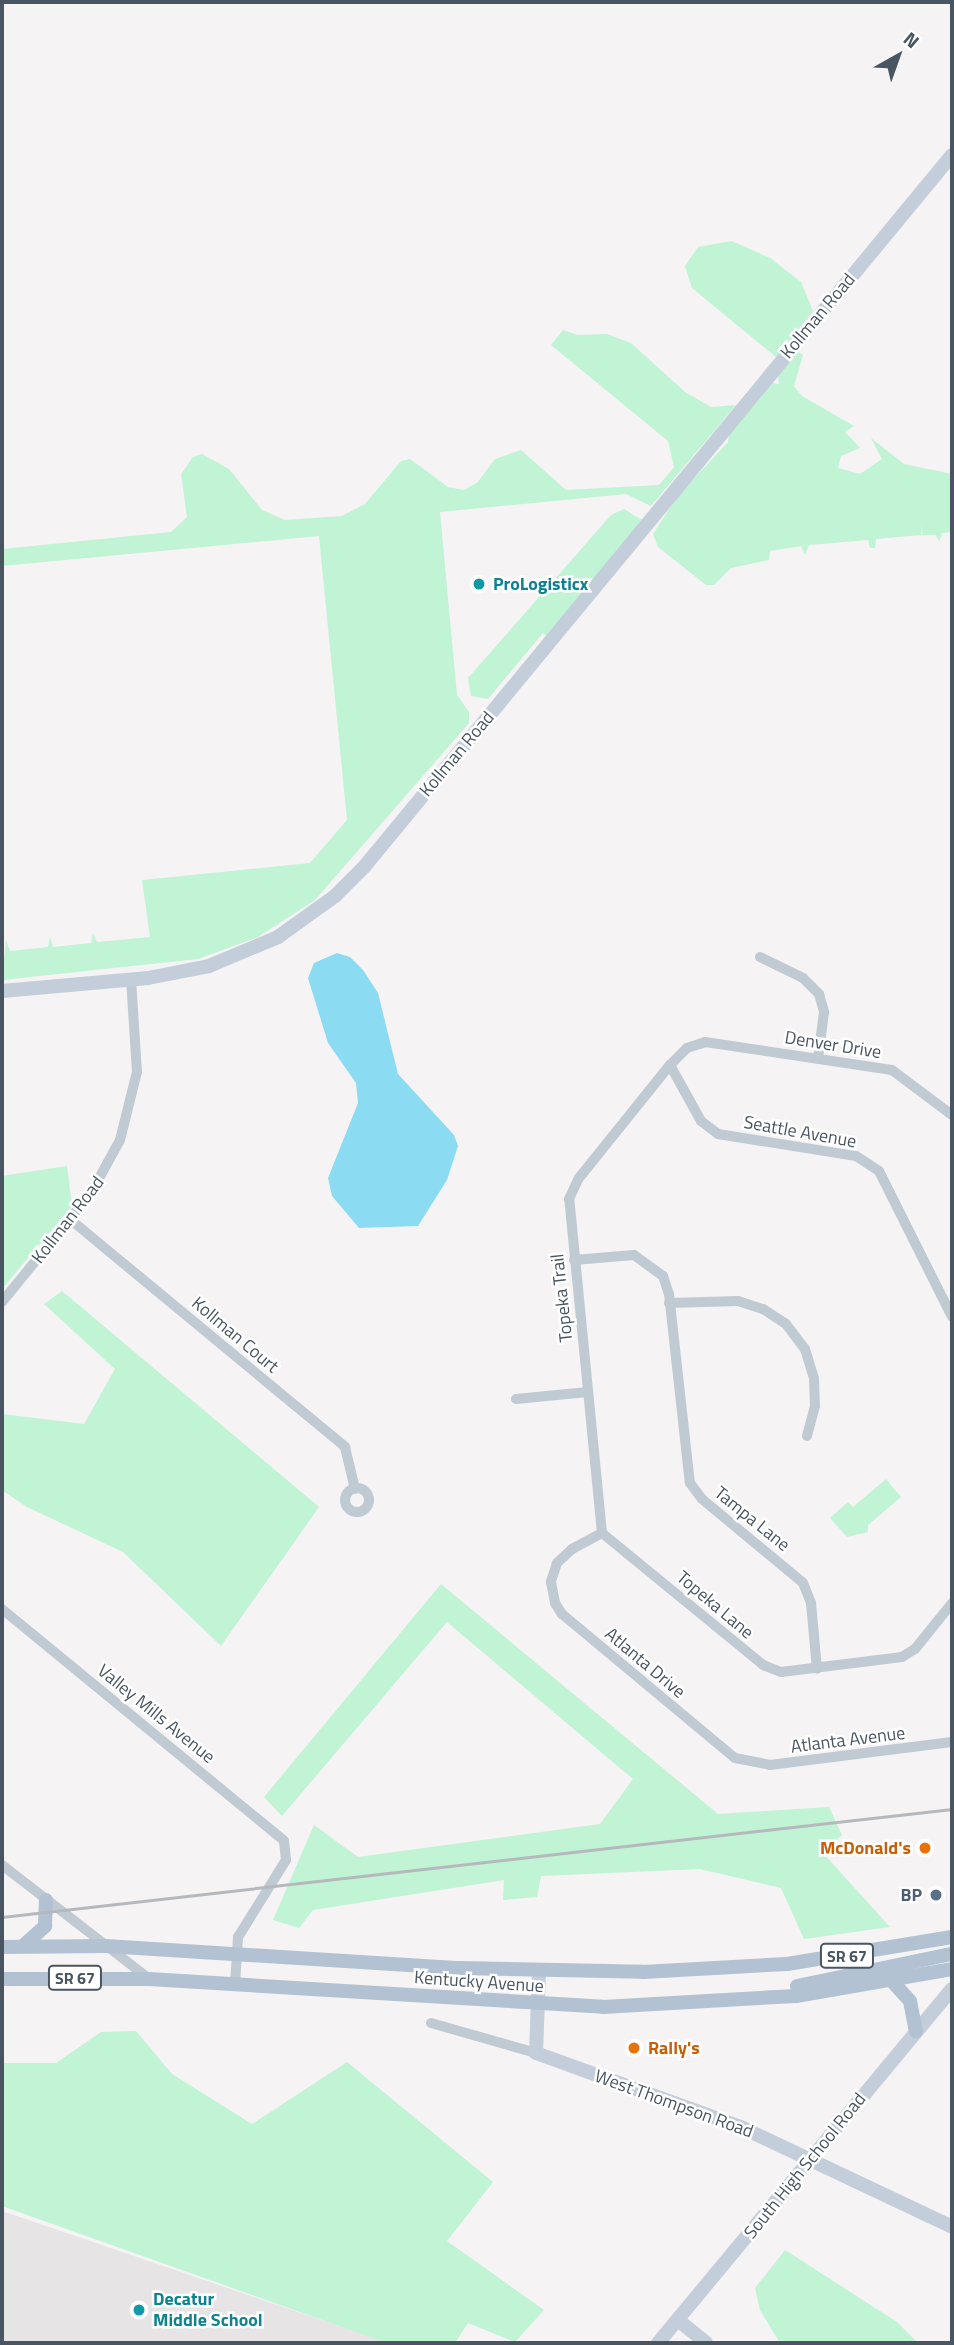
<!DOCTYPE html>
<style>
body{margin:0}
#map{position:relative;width:954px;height:2345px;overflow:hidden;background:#f5f3f3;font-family:"Titillium Web",sans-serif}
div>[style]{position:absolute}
.education>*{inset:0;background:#e6e4e5}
.green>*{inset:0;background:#c1f3d5}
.water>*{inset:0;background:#8bdcf2}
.street>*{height:10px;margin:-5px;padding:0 5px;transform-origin:5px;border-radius:5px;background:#c0cad3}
.street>.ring{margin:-5px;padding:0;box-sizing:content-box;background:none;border:10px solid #c0cad3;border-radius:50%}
.secondary>*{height:14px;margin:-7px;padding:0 7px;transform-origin:7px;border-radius:7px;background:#c3ceda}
.primary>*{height:14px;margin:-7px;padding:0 7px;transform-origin:7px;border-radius:7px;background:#b2c2d2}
.rail>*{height:2.5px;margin:-1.25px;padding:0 1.25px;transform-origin:1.25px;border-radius:1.25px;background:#b5b8bd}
.dots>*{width:19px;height:19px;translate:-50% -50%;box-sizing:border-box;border:4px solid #fff;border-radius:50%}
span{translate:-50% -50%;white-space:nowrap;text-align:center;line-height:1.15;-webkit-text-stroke:5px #fff;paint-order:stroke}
.shield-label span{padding:2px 5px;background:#fff;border:2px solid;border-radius:5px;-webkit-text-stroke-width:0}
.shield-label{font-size:16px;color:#495662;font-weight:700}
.street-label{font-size:18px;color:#495662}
.culture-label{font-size:18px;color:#0d838f;font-weight:700}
.left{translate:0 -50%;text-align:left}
.food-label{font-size:18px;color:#c56008;font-weight:700}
.right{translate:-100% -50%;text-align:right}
.service-label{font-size:18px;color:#4e5e75;font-weight:700}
.frame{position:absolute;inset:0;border:4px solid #495662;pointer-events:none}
.north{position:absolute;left:863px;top:21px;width:70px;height:70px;-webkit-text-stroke:5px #fff;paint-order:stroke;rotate:40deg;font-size:19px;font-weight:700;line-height:28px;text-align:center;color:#495662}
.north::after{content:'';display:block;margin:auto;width:24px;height:32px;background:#495662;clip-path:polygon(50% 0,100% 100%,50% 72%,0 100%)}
</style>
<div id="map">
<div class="education">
<i style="clip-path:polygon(2px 2211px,383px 2341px,387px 2343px,2px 2343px)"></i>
</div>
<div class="green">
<i style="clip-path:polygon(732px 241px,770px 258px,801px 282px,813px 311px,776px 357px,692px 288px,685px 266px,698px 247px)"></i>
<i style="clip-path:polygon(563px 330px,577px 335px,607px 334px,631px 343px,685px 392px,711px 407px,736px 405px,651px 506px,626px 494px,440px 512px,457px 695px,469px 712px,469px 723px,315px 900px,258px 937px,198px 959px,2px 980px,6px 940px,10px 951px,48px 947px,50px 937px,53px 947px,91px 943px,93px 933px,97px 942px,150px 937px,142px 880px,310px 863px,347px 820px,319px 536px,2px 566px,2px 549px,171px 532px,187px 517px,181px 474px,193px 457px,202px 454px,229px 469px,262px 510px,285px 520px,342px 516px,365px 504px,401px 461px,410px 459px,448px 487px,464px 490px,477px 483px,495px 459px,521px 450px,566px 490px,659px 485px,674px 467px,668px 441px,551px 345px)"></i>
<i style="clip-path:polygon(798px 352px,803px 355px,794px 386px,802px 396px,854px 426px,845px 432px,860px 448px,841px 456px,838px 468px,860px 474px,882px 459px,871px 438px,904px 464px,952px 474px,952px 532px,942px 533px,939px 542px,936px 535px,922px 535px,921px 524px,921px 535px,876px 539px,875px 548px,870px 548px,868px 540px,809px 545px,805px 555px,801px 546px,770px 551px,769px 560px,731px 568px,714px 585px,706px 585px,658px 547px,653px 534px,677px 497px,728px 442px,729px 435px,773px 383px,779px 384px,778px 376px)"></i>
<i style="clip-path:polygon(624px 509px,642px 520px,547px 637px,543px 633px,488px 699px,471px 696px,468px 678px,611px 515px)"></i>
<i style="clip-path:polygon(67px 1166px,72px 1206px,2px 1289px,2px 1176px)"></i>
<i style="clip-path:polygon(62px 1291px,319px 1507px,221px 1646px,123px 1552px,27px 1507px,2px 1490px,2px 1414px,84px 1424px,115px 1369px,44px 1304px)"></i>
<i style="clip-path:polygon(886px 1479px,901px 1497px,868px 1525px,868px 1532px,847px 1537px,830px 1518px,848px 1502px,853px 1507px)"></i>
<i style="clip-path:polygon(441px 1584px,718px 1814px,829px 1807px,842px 1835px,823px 1853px,890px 1927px,804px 1939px,781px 1888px,700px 1869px,541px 1876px,537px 1897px,503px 1900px,504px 1880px,313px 1910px,299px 1928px,273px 1920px,314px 1825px,358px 1857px,600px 1824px,633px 1779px,447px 1622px,282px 1816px,264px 1797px)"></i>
<i style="clip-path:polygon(136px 2031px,172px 2074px,252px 2124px,347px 2062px,493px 2182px,447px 2241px,544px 2310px,515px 2342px,468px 2323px,455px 2343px,387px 2343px,2px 2206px,2px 2063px,56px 2063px,101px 2032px)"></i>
<i style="clip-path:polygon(785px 2250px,897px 2322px,918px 2343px,780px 2343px,760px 2310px,755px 2288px)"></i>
</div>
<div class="water">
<i style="clip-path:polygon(337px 953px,350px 957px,363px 970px,378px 993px,398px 1074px,454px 1135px,458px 1146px,447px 1180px,418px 1226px,359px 1228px,332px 1196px,328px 1178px,358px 1103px,356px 1083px,328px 1043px,308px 978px,314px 963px)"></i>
</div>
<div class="street">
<i style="left:760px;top:957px;width:48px;rotate:26deg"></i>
<i style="left:803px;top:978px;width:23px;rotate:45deg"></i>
<i style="left:819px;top:994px;width:19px;rotate:74deg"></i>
<i style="left:824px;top:1012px;width:47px;rotate:97.3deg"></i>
<i style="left:670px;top:1065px;width:64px;rotate:61deg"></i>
<i style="left:701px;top:1121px;width:21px;rotate:37deg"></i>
<i style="left:718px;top:1134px;width:140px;rotate:9.1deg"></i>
<i style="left:856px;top:1156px;width:27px;rotate:33deg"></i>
<i style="left:879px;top:1171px;width:163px;rotate:63.4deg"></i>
<i style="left:71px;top:1220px;width:356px;rotate:39.6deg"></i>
<i style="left:345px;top:1447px;width:43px;rotate:76.6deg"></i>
<i style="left:574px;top:1260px;width:60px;rotate:-4.8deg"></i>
<i style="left:634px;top:1255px;width:36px;rotate:36deg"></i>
<i style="left:663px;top:1276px;width:19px;rotate:72deg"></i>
<i style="left:669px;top:1294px;width:190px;rotate:83.7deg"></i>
<i style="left:690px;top:1483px;width:20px;rotate:53deg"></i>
<i style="left:702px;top:1499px;width:131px;rotate:39.7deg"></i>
<i style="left:803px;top:1583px;width:22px;rotate:68deg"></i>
<i style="left:811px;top:1603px;width:66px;rotate:84.8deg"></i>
<i style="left:2px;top:1302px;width:141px;rotate:-50.8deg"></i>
<i style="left:91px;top:1193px;width:60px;rotate:-61.3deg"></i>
<i style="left:120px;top:1140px;width:70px;rotate:-76deg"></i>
<i style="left:137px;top:1072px;width:93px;rotate:-93.7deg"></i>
<i style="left:669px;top:1303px;width:69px;rotate:-1.7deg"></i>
<i style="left:738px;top:1301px;width:26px;rotate:18deg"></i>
<i style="left:763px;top:1309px;width:27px;rotate:33deg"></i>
<i style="left:786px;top:1324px;width:31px;rotate:53deg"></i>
<i style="left:805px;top:1349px;width:31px;rotate:73deg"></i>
<i style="left:814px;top:1379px;width:27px;rotate:88deg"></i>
<i style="left:815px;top:1406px;width:31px;rotate:105deg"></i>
<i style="left:516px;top:1399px;width:72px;rotate:-5.6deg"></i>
<i class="ring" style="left:345px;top:1488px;width:14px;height:14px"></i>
<i style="left:602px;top:1533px;width:336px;rotate:-95.6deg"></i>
<i style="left:569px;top:1199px;width:23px;rotate:-65deg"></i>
<i style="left:579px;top:1178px;width:145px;rotate:-51.2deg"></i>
<i style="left:670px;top:1065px;width:24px;rotate:-45deg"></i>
<i style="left:687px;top:1048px;width:19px;rotate:-18deg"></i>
<i style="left:705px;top:1042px;width:189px;rotate:8.5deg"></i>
<i style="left:892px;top:1070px;width:75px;rotate:36.9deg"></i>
<i style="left:602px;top:1533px;width:34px;rotate:152deg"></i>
<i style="left:572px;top:1549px;width:21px;rotate:137deg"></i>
<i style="left:557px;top:1563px;width:20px;rotate:108deg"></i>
<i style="left:551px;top:1582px;width:21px;rotate:79deg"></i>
<i style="left:555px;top:1603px;width:13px;rotate:58deg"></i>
<i style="left:562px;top:1614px;width:225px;rotate:39.8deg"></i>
<i style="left:735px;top:1758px;width:36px;rotate:11deg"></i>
<i style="left:770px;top:1765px;width:183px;rotate:-7.2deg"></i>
<i style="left:602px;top:1533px;width:208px;rotate:39.3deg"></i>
<i style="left:763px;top:1665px;width:19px;rotate:21deg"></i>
<i style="left:781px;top:1672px;width:122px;rotate:-7.1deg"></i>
<i style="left:902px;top:1657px;width:15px;rotate:-32deg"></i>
<i style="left:915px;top:1649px;width:59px;rotate:-51.2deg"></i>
<i style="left:2px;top:1609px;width:365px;rotate:39.4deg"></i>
<i style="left:284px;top:1841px;width:19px;rotate:84deg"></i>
<i style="left:286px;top:1860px;width:91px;rotate:121.9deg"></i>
<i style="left:238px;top:1937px;width:48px;rotate:93.6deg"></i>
<i style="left:2px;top:1865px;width:185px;rotate:37.7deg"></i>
<i style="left:431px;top:2023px;width:109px;rotate:15.9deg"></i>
</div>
<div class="secondary">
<i style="left:2px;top:991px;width:147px;rotate:-5.1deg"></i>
<i style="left:148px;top:978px;width:62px;rotate:-11.1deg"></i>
<i style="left:209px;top:966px;width:75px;rotate:-22.8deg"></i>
<i style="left:278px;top:937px;width:70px;rotate:-35.7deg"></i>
<i style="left:335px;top:896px;width:41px;rotate:-45deg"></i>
<i style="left:364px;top:867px;width:923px;rotate:-50.45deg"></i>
<i style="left:539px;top:1972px;width:81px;rotate:92.1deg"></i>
<i style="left:536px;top:2053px;width:220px;rotate:19.9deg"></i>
<i style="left:743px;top:2128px;width:231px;rotate:25.3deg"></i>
<i style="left:678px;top:2320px;width:36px;rotate:39deg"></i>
<i style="left:658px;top:2343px;width:460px;rotate:-50.3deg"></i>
</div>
<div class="primary">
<i style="left:23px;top:1946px;width:30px;rotate:-42deg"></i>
<i style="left:45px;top:1926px;width:26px;rotate:-88deg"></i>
<i style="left:2px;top:1947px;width:104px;rotate:-0.6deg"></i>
<i style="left:106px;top:1946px;width:354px;rotate:3.6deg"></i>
<i style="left:459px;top:1968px;width:184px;rotate:1.2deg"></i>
<i style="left:643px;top:1972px;width:144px;rotate:-3.2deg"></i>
<i style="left:787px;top:1964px;width:167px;rotate:-9.3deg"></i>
<i style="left:2px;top:1979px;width:147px"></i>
<i style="left:149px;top:1979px;width:455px;rotate:3.5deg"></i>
<i style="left:603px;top:2007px;width:193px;rotate:-3.3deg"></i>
<i style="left:796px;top:1996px;width:158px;rotate:-9.8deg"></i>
<i style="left:892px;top:1981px;width:27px;rotate:48deg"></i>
<i style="left:910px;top:2001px;width:31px;rotate:79deg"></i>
<i style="left:797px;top:1986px;width:158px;rotate:-11.7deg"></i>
</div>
<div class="rail">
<i style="left:2px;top:1917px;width:956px;rotate:-6.49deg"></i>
</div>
<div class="dots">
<i style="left:479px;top:584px;background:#0f9aa8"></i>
<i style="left:925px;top:1848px;background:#e8710a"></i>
<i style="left:936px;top:1895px;background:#5c6f8a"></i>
<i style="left:634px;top:2048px;background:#e8710a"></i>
<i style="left:139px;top:2310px;background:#0f9aa8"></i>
</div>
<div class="shield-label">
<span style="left:847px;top:1956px">SR 67</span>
<span style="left:75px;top:1978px">SR 67</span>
</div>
<div class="street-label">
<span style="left:818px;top:316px;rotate:-50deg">Kollman Road</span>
<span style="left:457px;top:754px;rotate:-50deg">Kollman Road</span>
<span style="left:833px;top:1045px;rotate:9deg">Denver Drive</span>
<span style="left:800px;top:1132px;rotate:10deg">Seattle Avenue</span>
<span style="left:68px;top:1220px;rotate:-52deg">Kollman Road</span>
<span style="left:562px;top:1298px;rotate:-96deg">Topeka Trail</span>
<span style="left:235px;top:1335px;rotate:40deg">Kollman Court</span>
<span style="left:752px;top:1519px;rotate:39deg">Tampa Lane</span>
<span style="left:715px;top:1605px;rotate:40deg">Topeka Lane</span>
<span style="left:645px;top:1663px;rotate:40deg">Atlanta Drive</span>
<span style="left:156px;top:1714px;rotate:39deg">Valley Mills Avenue</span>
<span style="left:848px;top:1740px;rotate:-7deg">Atlanta Avenue</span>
<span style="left:479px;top:1982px;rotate:4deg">Kentucky Avenue</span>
<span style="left:674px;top:2104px;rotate:20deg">West Thompson Road</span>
<span style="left:805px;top:2166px;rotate:-51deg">South High School Road</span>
</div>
<div class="culture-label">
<span class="left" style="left:493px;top:584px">ProLogisticx</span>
<span class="left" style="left:153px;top:2310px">Decatur<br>Middle School</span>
</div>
<div class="food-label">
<span class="right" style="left:911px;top:1848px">McDonald's</span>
<span class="left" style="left:648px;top:2048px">Rally's</span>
</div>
<div class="service-label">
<span class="right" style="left:922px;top:1895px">BP</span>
</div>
<div class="frame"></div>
<div class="north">N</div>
</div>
